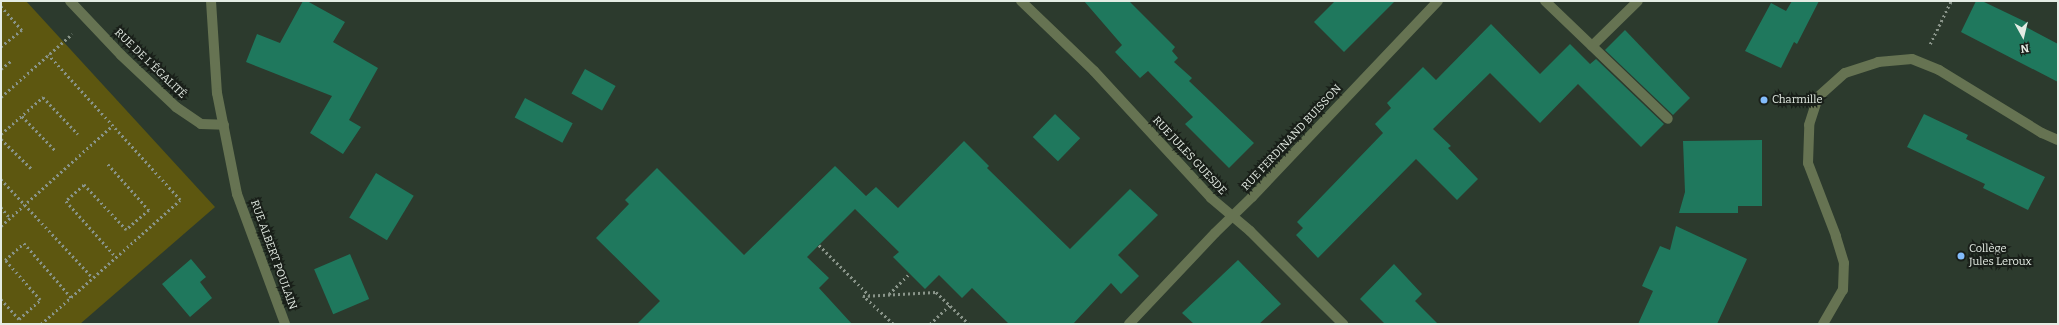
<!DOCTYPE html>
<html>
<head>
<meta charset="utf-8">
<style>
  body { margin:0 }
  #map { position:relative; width:2059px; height:325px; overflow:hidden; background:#2c3a2d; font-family:Bitter,serif }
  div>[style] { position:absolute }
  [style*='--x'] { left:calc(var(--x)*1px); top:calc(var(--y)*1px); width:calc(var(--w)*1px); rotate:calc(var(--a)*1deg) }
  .green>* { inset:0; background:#5d5710 }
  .building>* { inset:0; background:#1f785d; transform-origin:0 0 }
  .path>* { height:2.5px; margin-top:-1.25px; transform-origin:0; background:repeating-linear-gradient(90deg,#899489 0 2px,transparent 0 5px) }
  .minor>* { height:10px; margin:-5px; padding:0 5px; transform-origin:5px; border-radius:5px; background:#667352 }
  .dots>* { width:11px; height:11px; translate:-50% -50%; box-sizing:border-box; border:2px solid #191f19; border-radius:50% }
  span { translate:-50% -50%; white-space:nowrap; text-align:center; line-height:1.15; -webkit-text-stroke:4px #191f19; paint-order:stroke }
  .street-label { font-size:11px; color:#e4ece4 }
  .poi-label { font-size:11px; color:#e4ece4 }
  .left { translate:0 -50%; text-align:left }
  .frame { position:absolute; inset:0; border:2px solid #e4ece4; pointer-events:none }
  .north { position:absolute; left:2003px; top:16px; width:40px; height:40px; -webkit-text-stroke:3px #191f19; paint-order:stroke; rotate:172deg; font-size:11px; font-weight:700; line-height:16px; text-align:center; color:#e4ece4 }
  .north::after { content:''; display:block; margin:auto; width:14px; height:18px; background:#e4ece4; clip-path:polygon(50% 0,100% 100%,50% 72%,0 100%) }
</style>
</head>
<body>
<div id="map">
  <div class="green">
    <i style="clip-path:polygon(1px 1px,26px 1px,215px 207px,80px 324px,1px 324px)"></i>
  </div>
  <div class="building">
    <i style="clip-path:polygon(303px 1px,307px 1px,345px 22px,333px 42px,378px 68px,349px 120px,361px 127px,343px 154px,310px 133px,332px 96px,246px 62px,257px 34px,280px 43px)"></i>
    <i style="clip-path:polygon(1084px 1px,1129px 1px,1175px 47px,1172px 51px,1178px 58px,1174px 62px,1192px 78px,1189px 81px,1254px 143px,1229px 168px,1185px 124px,1193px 117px,1148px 71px,1140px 78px,1115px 52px,1122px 45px)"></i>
    <i style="clip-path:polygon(1335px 1px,1395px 1px,1344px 52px,1314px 22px)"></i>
    <i style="clip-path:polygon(1792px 1px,1819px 1px,1797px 44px,1794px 42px,1781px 68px,1745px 51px,1771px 3px,1786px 11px)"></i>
    <i style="clip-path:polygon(1976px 1px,1982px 1px,2028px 23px,2026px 27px,2058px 44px,2058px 82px,1961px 32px)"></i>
    <i style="clip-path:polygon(1491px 24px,1540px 74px,1570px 44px,1590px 64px,1596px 59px,1664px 124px,1641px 147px,1578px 84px,1540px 123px,1490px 73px,1433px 129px,1451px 146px,1448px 148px,1478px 179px,1457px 200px,1416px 159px,1318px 258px,1296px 235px,1303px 228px,1297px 222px,1383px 133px,1375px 124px,1391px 108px,1387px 103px,1423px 67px,1436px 80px)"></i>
    <i style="clip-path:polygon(1625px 30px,1690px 98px,1673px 115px,1605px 50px)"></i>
    <i style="left:585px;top:69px;width:35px;height:28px;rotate:29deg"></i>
    <i style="left:525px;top:98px;width:54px;height:22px;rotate:28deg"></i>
    <i style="left:1055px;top:114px;width:35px;height:32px;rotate:44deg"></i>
    <i style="clip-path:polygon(1924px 114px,1968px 135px,1966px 139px,2045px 177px,2028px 210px,1983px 188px,1985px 184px,1907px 147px)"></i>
    <i style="clip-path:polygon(1762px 140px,1762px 206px,1738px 206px,1738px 213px,1679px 213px,1685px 192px,1683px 141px)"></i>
    <i style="clip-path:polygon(964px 141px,989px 166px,987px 168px,1070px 249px,1130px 189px,1158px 215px,1118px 255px,1139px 276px,1121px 294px,1111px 283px,1073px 324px,1009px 324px,972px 288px,962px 298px,939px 275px,925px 289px,893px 257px,899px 252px,855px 209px,807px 257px,829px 278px,819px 288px,852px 324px,637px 324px,660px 301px,596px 238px,629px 204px,625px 200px,657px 168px,744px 255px,835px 166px,866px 196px,876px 187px,898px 208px)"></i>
    <i style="left:376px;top:173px;width:44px;height:52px;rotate:31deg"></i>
    <i style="clip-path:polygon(1676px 226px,1747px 259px,1717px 324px,1638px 324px,1653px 291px,1642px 286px,1660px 246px,1670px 250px)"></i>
    <i style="left:350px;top:254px;width:49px;height:39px;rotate:67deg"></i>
    <i style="clip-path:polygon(191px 259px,206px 277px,200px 282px,212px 298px,190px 317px,162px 284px)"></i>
    <i style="clip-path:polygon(1238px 260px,1281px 304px,1259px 324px,1194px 324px,1182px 313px)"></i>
    <i style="clip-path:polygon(1394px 264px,1422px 294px,1415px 301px,1438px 324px,1385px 324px,1360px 299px)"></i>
  </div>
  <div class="path">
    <i style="--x:1;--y:6;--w:32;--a:49"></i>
    <i style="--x:22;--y:30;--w:27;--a:141"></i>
    <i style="--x:1930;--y:44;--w:48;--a:-64"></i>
    <i style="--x:1;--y:69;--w:14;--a:-39"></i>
    <i style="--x:1;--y:97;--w:95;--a:-41.6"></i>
    <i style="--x:22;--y:116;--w:47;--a:45.9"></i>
    <i style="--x:1;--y:134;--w:56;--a:-41.4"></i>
    <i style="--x:43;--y:97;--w:51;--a:46.6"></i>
    <i style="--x:1;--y:139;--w:43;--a:44.1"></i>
    <i style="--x:108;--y:164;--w:62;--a:48.3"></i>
    <i style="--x:149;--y:210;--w:30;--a:139"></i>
    <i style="--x:126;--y:230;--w:62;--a:-133"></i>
    <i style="--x:84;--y:185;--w:24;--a:138"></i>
    <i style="--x:66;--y:201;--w:75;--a:48.2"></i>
    <i style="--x:1;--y:179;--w:135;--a:47.1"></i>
    <i style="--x:1;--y:207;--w:14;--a:51"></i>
    <i style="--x:1;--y:226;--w:149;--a:-42"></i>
    <i style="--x:819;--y:245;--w:71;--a:45"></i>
    <i style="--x:889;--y:294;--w:28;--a:-45"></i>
    <i style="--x:1;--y:299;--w:27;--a:48"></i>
    <i style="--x:19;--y:319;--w:28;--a:-42"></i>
    <i style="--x:40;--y:300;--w:53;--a:-131.2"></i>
    <i style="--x:5;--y:260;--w:25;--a:-42"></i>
    <i style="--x:24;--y:243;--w:72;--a:49"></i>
    <i style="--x:41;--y:324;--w:186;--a:-41.7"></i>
    <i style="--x:180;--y:200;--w:196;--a:-132.3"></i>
    <i style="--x:893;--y:324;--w:41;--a:-137"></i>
    <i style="--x:863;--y:296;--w:73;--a:-3.1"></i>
    <i style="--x:936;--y:292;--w:46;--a:44.1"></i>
    <i style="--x:930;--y:324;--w:28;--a:-44"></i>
  </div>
  <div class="minor">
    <i style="--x:70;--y:1;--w:74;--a:46.6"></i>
    <i style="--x:121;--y:55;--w:76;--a:43.4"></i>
    <i style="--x:176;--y:107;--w:30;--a:34"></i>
    <i style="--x:201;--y:124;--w:23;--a:2"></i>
    <i style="--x:211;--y:1;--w:92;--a:86.3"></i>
    <i style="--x:217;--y:93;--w:103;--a:78.8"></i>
    <i style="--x:237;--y:194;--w:139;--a:69.7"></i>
    <i style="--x:1021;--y:1;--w:101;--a:43.8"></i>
    <i style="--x:1094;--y:71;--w:173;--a:47.3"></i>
    <i style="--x:1211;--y:198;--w:51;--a:40.2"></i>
    <i style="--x:1250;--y:231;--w:132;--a:45"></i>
    <i style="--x:1545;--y:1;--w:170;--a:43.8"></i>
    <i style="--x:1592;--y:46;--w:64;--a:-44.4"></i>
    <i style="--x:1129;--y:324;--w:125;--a:-46.6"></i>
    <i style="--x:1215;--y:233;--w:52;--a:-44.2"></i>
    <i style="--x:1252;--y:197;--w:270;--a:-46.5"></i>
    <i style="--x:1823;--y:324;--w:39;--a:-60"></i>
    <i style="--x:1843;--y:290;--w:27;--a:-88"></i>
    <i style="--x:1844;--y:263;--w:28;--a:-107"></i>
    <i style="--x:1836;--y:236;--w:78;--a:-111"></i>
    <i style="--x:1808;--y:163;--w:38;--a:-88"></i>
    <i style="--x:1809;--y:125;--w:29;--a:-72"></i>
    <i style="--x:1818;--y:97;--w:36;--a:-42"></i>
    <i style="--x:1845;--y:73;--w:35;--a:-18"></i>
    <i style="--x:1878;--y:62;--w:34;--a:-5"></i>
    <i style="--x:1912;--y:59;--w:29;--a:22"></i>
    <i style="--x:1939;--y:70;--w:121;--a:31.5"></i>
    <i style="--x:2042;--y:133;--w:17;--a:24"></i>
  </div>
  <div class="dots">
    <i style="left:1764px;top:100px;background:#83bcfb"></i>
    <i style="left:1961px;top:256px;background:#83bcfb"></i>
  </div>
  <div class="street-label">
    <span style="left:150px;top:64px;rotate:44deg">RUE DE L'ÉGALITÉ</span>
    <span style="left:1292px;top:138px;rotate:-47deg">RUE FERDINAND BUISSON</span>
    <span style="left:1189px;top:156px;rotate:47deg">RUE JULES GUESDE</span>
    <span style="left:273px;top:255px;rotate:70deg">RUE ALBERT POULAIN</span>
  </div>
  <div class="poi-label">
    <span class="left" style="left:1772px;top:100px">Charmille</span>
    <span class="left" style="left:1969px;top:256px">Collège<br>Jules Leroux</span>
  </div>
  <div class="frame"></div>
  <div class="north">N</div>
</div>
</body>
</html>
